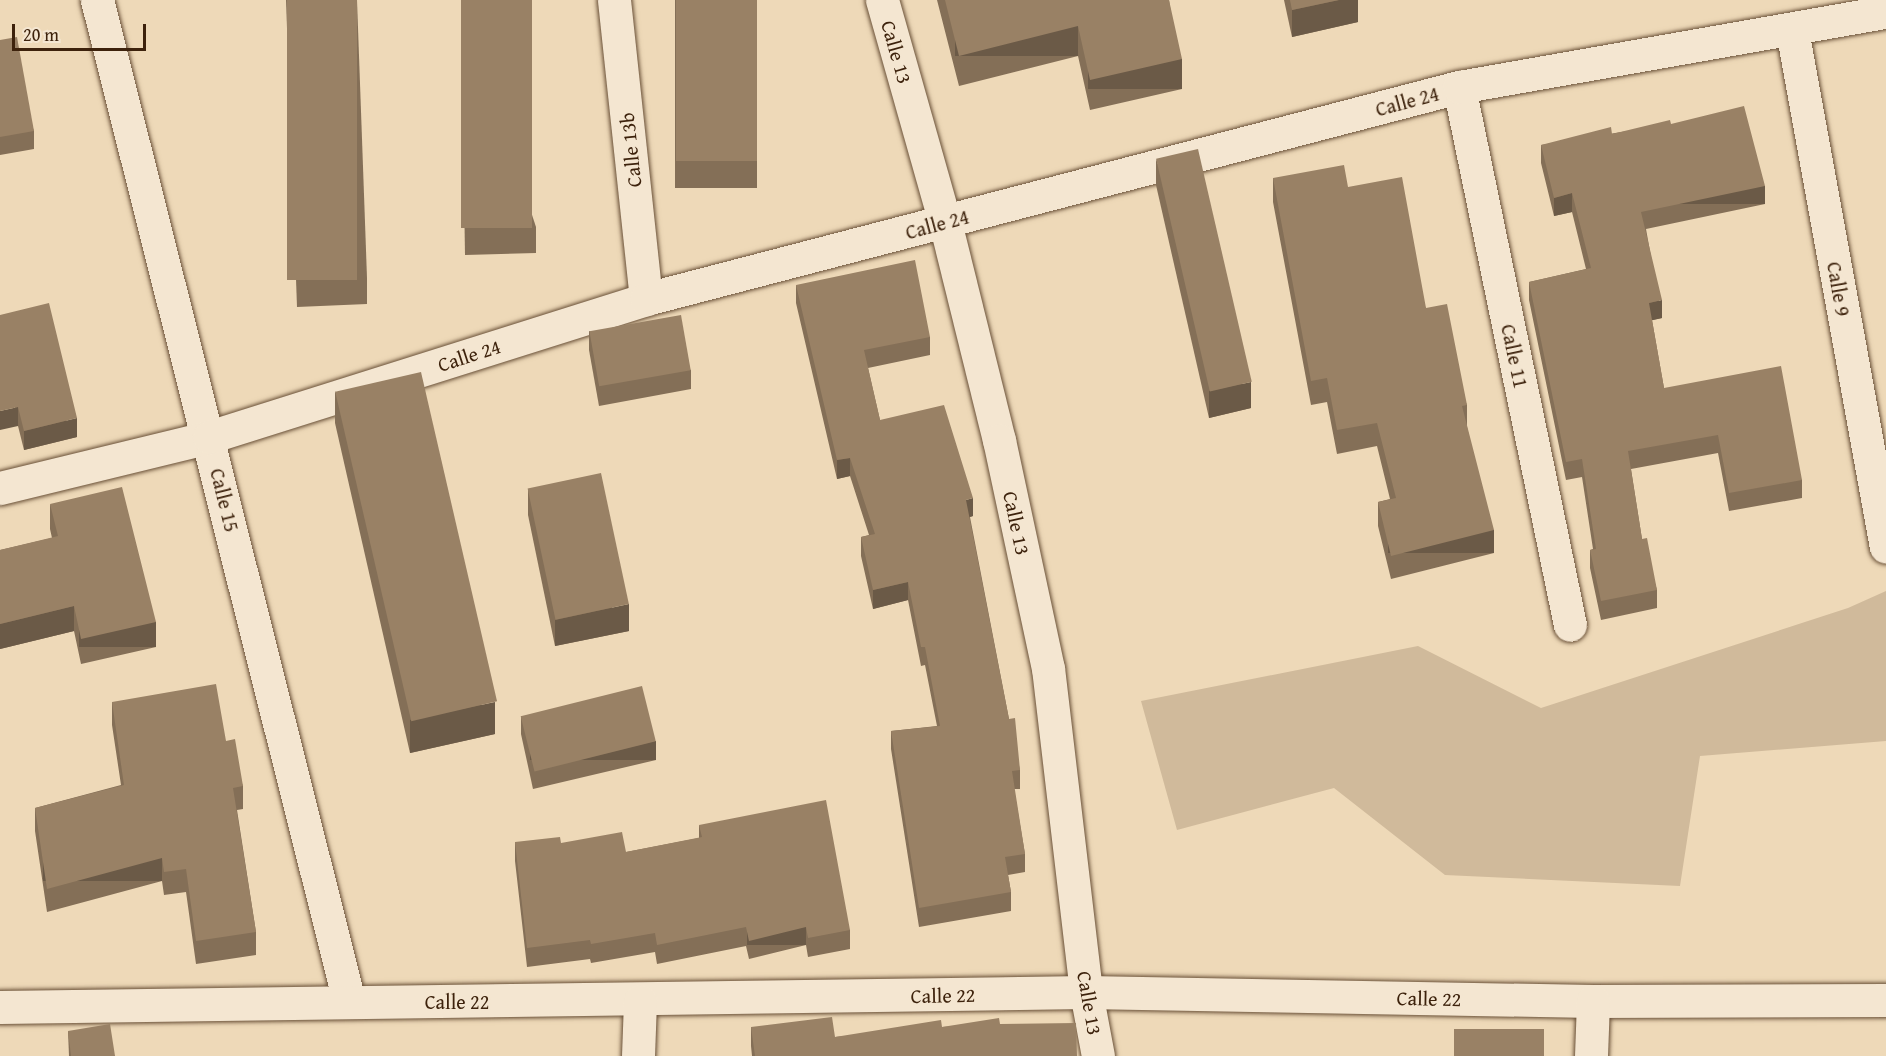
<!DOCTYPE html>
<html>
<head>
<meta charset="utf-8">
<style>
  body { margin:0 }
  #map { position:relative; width:1886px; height:1056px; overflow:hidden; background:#eed9b8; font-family:"Gentium Book Plus",serif }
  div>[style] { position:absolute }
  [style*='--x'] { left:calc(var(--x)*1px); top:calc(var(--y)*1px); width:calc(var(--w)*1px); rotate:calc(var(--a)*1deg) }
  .green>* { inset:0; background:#d0ba9b }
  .roads { filter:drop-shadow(0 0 2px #695037) drop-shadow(0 0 2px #695037) }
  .minor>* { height:33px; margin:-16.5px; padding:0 16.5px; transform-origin:16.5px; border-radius:16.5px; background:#f4e6d1 }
  .wall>* { inset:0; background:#846f57; transform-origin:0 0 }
  .shaded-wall>* { inset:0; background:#6b5a47; transform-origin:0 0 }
  .building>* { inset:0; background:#998165; transform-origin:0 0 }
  span { translate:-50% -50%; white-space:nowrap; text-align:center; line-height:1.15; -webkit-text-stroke:5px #f4e6d1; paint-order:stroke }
  .street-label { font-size:20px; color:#3d220c }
  .scale { position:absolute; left:12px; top:24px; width:134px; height:27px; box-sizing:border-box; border:3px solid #3d220c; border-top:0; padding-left:8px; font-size:18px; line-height:21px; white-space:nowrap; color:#3d220c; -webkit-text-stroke:4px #f4e6d1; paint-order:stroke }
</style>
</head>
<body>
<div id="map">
  <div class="green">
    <i style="clip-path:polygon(1886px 591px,1886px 741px,1700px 756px,1680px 886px,1445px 875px,1334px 788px,1177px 830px,1141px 701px,1418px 646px,1541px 708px,1848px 608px)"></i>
  </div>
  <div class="roads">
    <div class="minor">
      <i style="--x:97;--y:0;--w:1032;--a:75.87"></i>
      <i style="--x:614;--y:0;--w:301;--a:83.9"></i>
      <i style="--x:882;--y:0;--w:231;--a:74.2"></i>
      <i style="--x:945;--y:222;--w:225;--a:76.1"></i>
      <i style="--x:999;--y:440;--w:233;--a:77.9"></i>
      <i style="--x:1048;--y:668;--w:326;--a:83.3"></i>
      <i style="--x:1086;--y:992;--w:65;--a:79.4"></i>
      <i style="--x:1792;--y:30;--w:525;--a:79.7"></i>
      <i style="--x:1459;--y:87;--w:549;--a:78.34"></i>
      <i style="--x:0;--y:488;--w:215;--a:-13.7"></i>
      <i style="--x:209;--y:437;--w:458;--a:-17.5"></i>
      <i style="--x:646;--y:299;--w:840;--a:-14.62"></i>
      <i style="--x:1459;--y:87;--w:434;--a:-10"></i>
      <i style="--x:0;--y:1007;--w:1086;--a:-0.79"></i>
      <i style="--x:1086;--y:992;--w:507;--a:1.02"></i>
      <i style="--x:1593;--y:1001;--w:293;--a:-0.2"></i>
      <i style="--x:638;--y:1056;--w:55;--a:-87.9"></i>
      <i style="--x:1591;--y:1056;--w:55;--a:-87.9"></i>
    </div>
  </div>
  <div class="wall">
    <i style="clip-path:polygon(286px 0,357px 0,367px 278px,367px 304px,297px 307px)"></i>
    <i style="clip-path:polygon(461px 0,536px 227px,536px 253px,465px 255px)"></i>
    <i style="left:675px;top:0;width:82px;height:188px"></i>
    <i style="clip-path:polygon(937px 0,1169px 0,1182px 89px,1090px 110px,1078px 56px,959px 86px)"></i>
    <i style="clip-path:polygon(1284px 0,1358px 0,1358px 22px,1292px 37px)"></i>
    <i style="clip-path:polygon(0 40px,34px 131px,34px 149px,0 155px)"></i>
    <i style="clip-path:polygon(1671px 124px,1765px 204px,1646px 229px,1662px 318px,1652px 320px,1664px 388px,1802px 480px,1802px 498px,1729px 511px,1718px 453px,1631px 469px,1642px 539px,1657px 590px,1657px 608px,1601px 620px,1590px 568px,1590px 550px,1593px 549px,1582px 477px,1566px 480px,1529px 300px,1529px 282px,1586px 269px,1572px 212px,1554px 216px,1541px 163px,1541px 145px)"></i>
    <i style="clip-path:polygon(1156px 159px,1251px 408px,1209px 418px,1156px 185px)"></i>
    <i style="clip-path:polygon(1273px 178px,1348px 187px,1426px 308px,1467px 405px,1467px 427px,1494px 553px,1391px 579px,1378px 526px,1378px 502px,1390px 499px,1377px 446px,1337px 454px,1327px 402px,1311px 405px,1273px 202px)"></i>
    <i style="clip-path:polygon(796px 285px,930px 337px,930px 355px,868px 368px,880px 420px,973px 516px,970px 517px,1009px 719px,1020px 770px,1020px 789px,1014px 789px,1025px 854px,1025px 872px,1008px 875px,1011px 892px,1011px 911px,919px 927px,891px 749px,891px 731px,937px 726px,925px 665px,921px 666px,908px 600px,873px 609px,861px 556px,861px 537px,869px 535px,850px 476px,837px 479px,796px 303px)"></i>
    <i style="clip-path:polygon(0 315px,77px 437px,24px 450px,18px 426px)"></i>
    <i style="clip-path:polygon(589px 331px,691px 370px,691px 389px,599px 406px,589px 350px)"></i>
    <i style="clip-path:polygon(335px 391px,495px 734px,410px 753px,335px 423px)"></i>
    <i style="clip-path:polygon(528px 489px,629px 631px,555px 646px,528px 515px)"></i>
    <i style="clip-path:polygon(50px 504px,156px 647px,81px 664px,74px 631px,0 649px,0 550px,52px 538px,50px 529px)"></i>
    <i style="clip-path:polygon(112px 702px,226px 741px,243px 786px,243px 809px,237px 810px,256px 932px,256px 955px,196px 964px,186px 892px,164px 895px,162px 881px,47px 912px,35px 831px,35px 808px,121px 785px,112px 725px)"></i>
    <i style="clip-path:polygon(521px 716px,656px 760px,533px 789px,521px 734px)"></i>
    <i style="clip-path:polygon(699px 825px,850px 930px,850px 949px,808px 957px,806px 945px,749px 959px,746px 946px,657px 964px,655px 952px,591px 963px,590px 959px,527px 967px,515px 861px,515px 842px,561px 843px,626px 852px,699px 838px)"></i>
    <i style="clip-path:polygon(1000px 1024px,1077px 1056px,752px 1056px,751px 1046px,751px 1027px,835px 1037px,942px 1027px)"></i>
    <i style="clip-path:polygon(68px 1031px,115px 1056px,69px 1056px)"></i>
  </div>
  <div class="shaded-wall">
    <i style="clip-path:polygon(1339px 0,1358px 0,1358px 22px,1292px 37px,1292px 10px)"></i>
    <i style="left:1078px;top:26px;width:30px;height:123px;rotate:90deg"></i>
    <i style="left:1182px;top:59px;width:30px;height:94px;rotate:90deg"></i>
    <i style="left:1765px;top:186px;width:18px;height:127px;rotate:90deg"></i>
    <i style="clip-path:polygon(1572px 193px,1572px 212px,1554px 216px,1554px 198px)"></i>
    <i style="clip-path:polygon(1662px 300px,1662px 318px,1649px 321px,1649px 303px)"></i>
    <i style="clip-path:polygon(1251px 382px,1251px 408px,1209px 418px,1209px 391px)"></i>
    <i style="clip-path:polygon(18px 407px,18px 426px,0 430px,0 411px)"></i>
    <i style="clip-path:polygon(77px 418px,77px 437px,24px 450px,24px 431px)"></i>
    <i style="clip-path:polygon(850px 458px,850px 476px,837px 479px,837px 460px)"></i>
    <i style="clip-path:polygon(973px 498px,973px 516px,966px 518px,966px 500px)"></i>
    <i style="left:1494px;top:530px;width:23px;height:106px;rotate:90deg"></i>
    <i style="clip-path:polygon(908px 582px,908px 600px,873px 609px,873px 590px)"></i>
    <i style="clip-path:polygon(629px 604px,629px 631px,555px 646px,555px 620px)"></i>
    <i style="clip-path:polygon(74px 606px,74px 631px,0 649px,0 624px)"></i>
    <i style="left:156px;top:622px;width:25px;height:77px;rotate:90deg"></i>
    <i style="clip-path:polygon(495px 702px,495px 734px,410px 753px,410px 720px)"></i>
    <i style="left:656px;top:741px;width:19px;height:126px;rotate:90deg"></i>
    <i style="left:162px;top:858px;width:23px;height:119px;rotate:90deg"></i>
    <i style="left:806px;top:927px;width:18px;height:59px;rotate:90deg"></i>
  </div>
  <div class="building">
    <i style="left:287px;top:0;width:70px;height:280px"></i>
    <i style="left:461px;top:0;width:71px;height:228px"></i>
    <i style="left:676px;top:0;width:81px;height:161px"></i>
    <i style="clip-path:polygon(945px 0,1169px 0,1182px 59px,1090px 80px,1078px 26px,959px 56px)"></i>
    <i style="clip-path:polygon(1290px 0,1339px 0,1292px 10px)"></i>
    <i style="clip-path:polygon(17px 37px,34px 131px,0 137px,0 40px)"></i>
    <i style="clip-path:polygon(1744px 106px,1765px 186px,1641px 212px,1662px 300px,1649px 303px,1664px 388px,1781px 366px,1802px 480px,1729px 493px,1718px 435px,1628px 451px,1642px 539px,1647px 538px,1657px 590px,1601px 601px,1590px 550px,1596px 549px,1582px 459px,1566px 462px,1529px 282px,1591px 268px,1572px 193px,1554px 198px,1541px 145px,1611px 127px,1612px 134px,1670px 120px,1671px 124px)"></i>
    <i style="left:1198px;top:149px;width:239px;height:43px;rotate:77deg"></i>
    <i style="clip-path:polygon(1344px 165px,1348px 187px,1402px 177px,1426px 308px,1447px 304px,1467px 405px,1462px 406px,1494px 530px,1391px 556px,1378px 502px,1396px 498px,1377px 423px,1337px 430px,1327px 378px,1311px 381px,1273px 178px)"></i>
    <i style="clip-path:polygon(915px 260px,930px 337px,864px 350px,880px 420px,944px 405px,973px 498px,966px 500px,1009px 719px,1015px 718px,1020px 770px,1012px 771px,1025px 854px,1005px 857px,1011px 892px,919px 908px,891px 731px,940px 726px,925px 647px,921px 647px,908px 582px,873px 590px,861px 537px,875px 534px,850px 458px,837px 460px,796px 285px)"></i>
    <i style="clip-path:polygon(49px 303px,77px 418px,24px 431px,18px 407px,0 411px,0 315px)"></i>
    <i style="left:681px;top:315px;width:56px;height:93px;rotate:80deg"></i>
    <i style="left:421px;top:372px;width:338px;height:88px;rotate:77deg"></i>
    <i style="left:601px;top:473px;width:134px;height:75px;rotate:78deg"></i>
    <i style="clip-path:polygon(122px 487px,156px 622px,81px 639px,74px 606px,0 624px,0 550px,58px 536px,50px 504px)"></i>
    <i style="clip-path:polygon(216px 684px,226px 741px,235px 739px,243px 786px,233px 788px,256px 932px,196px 941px,186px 869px,164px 872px,162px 858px,47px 889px,35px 808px,124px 785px,112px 702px)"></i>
    <i style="left:642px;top:686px;width:57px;height:125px;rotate:76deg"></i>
    <i style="clip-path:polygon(826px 800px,850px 930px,808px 938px,806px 927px,749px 941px,746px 927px,657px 945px,655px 933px,591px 944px,590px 940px,527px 948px,515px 842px,560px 837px,561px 843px,622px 832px,626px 852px,702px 837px,699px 825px)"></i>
    <i style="clip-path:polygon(832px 1017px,835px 1037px,941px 1020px,942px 1027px,999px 1018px,1000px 1024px,1076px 1023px,1077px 1056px,755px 1056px,751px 1027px)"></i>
    <i style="clip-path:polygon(110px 1024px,115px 1056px,71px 1056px,68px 1031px)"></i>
    <i style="left:1454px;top:1029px;width:90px;height:27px"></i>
  </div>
  <div class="street-label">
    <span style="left:897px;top:52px;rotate:74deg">Calle 13</span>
    <span style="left:1407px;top:101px;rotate:-15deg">Calle 24</span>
    <span style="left:630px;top:150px;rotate:-96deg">Calle 13b</span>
    <span style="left:937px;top:224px;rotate:-15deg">Calle 24</span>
    <span style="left:1839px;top:289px;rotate:80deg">Calle 9</span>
    <span style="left:469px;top:355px;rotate:-18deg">Calle 24</span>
    <span style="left:1515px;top:356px;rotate:78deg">Calle 11</span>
    <span style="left:225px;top:500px;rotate:76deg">Calle 15</span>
    <span style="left:1017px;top:523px;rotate:78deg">Calle 13</span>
    <span style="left:943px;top:995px;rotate:-1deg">Calle 22</span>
    <span style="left:1429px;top:998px;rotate:1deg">Calle 22</span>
    <span style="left:457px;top:1001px">Calle 22</span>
    <span style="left:1090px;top:1003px;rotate:80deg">Calle 13</span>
  </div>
  <div class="scale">20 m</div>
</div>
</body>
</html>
